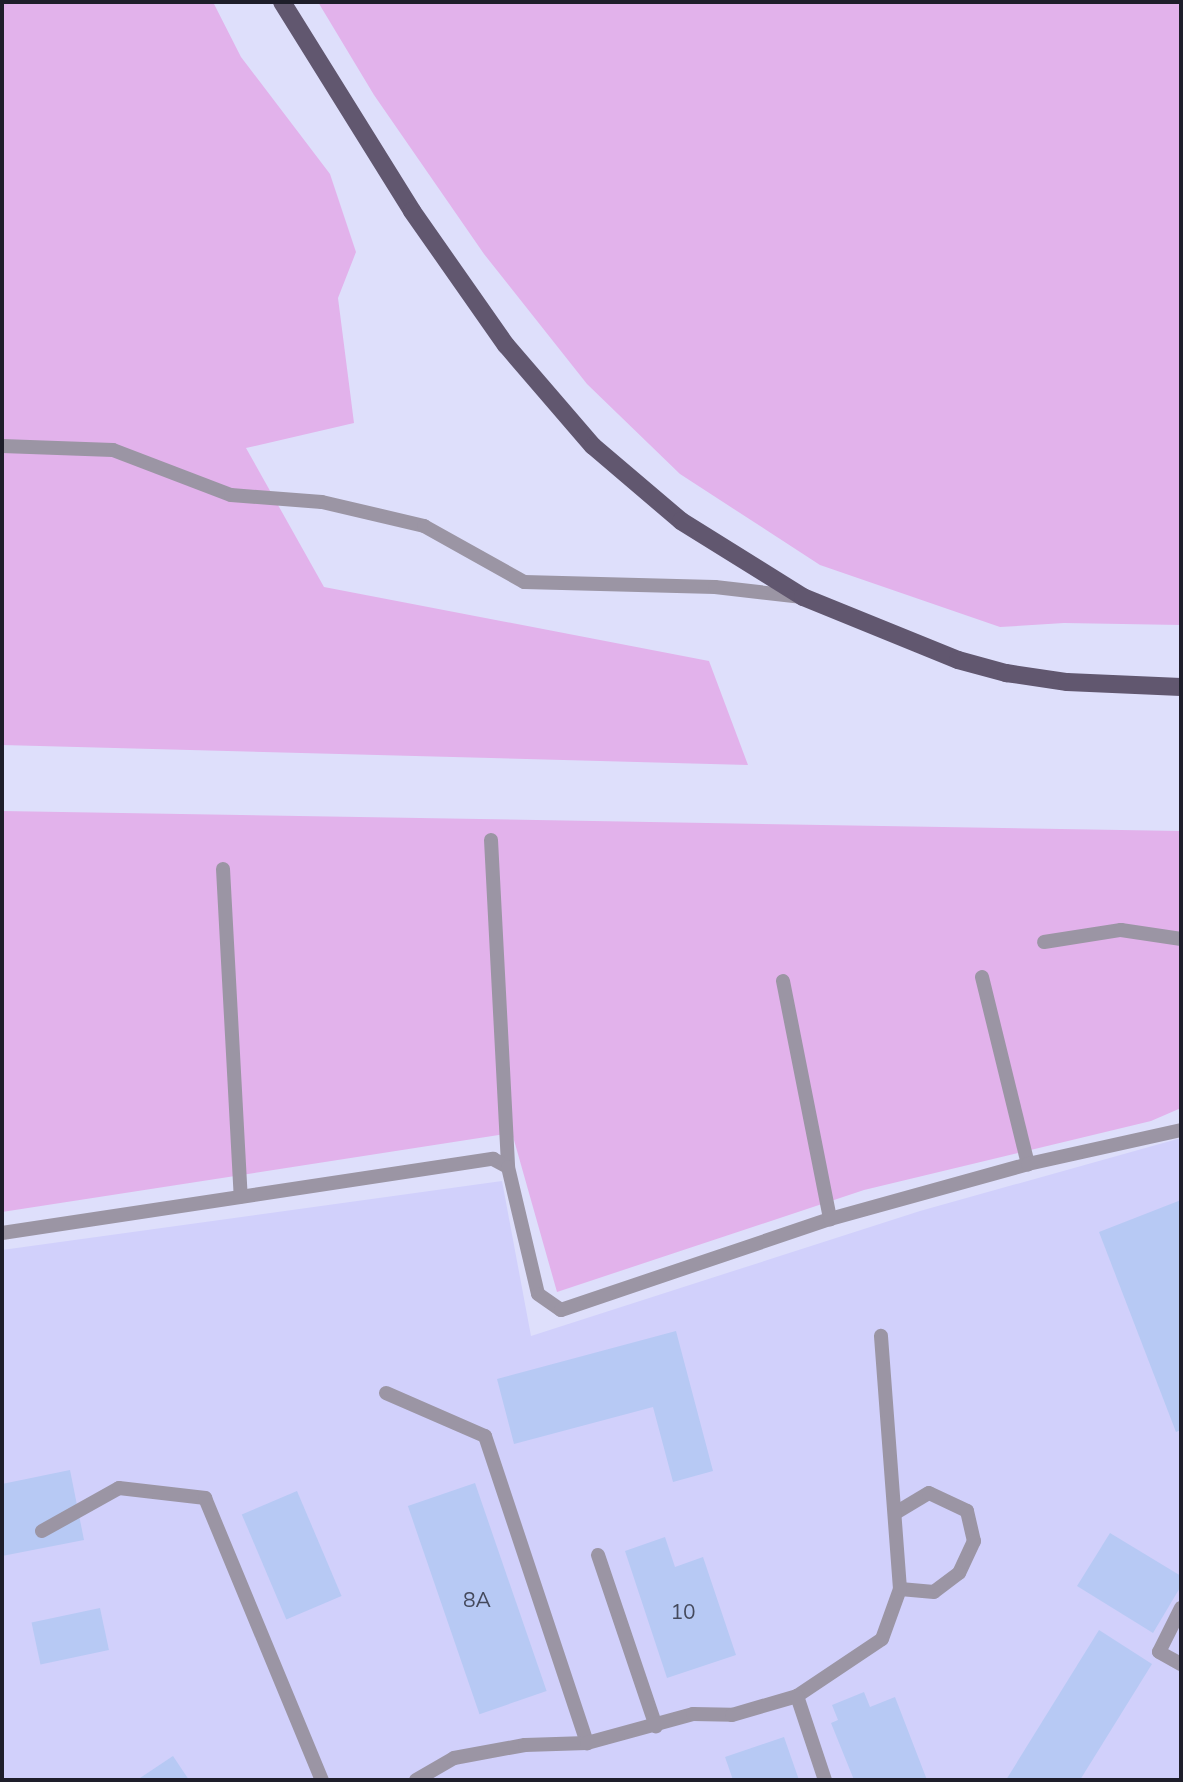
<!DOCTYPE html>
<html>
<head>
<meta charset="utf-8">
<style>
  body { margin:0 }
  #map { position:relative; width:1183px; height:1782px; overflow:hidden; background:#dedffb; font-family:Mulish,sans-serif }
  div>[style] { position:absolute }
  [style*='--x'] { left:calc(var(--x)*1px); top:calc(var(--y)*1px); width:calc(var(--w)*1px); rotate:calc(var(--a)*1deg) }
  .built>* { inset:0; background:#d1d0fb }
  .green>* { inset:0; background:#e2b2eb }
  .building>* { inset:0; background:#b7c9f4; transform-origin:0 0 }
  .lane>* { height:14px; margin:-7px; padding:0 7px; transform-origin:7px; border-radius:7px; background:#9b95a4 }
  .primary>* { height:18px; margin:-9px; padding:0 9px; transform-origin:9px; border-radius:9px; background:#61576f }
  span { translate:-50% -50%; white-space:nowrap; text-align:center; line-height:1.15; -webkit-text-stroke:6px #ededfc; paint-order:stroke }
  .number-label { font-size:21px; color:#44495c }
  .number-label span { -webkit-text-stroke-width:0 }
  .frame { position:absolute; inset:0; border:4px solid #1e1e2a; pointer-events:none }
</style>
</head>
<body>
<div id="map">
  <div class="built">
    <i style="clip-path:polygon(1181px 1138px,1181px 1780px,2px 1780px,2px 1250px,502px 1181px,531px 1336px,920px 1211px)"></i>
  </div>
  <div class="green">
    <i style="clip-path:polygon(2px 2px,213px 2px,241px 57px,330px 174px,356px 252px,338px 298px,354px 423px,246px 448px,324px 587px,709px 661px,748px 765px,2px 745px)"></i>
    <i style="clip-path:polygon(318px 2px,1181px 2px,1181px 625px,1064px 623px,1000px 627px,820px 565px,680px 474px,587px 384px,484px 254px,374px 95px)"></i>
    <i style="clip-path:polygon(2px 811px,1181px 831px,1181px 1108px,1151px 1121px,864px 1190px,557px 1292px,512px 1133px,2px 1212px)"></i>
  </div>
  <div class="building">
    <i style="clip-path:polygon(1181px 1200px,1181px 1430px,1176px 1432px,1099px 1232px)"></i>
    <i style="clip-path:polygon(676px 1331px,713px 1471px,673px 1482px,653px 1407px,514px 1444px,497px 1379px)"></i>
    <i style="clip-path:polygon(70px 1470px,84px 1540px,2px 1556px,2px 1484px)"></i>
    <i style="left:475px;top:1483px;width:220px;height:71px;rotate:71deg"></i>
    <i style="left:297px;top:1491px;width:114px;height:60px;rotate:67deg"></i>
    <i style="clip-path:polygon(1110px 1533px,1181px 1576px,1181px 1586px,1153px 1633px,1077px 1586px)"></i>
    <i style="clip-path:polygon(665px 1537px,675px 1567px,703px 1557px,736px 1655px,667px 1678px,625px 1551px)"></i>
    <i style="left:100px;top:1608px;width:43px;height:70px;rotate:78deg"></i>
    <i style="clip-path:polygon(1099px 1630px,1152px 1664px,1080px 1780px,1006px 1780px)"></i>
    <i style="clip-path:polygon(864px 1692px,870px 1707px,895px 1697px,927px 1780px,854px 1780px,831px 1723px,838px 1720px,832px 1705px)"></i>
    <i style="clip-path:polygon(784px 1737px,799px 1780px,733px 1780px,725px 1757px)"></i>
    <i style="clip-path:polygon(173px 1756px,189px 1780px,137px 1780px)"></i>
  </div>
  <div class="lane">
    <i style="--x:2;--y:446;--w:111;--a:2.1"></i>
    <i style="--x:113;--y:450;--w:126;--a:20.9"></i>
    <i style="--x:231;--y:495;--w:91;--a:4.4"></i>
    <i style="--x:322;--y:502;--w:105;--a:13.2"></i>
    <i style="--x:424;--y:526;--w:115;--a:29.2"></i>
    <i style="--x:524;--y:582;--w:191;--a:1.5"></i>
    <i style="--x:715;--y:587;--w:88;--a:6.6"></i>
    <i style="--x:491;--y:840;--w:327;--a:87"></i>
    <i style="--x:223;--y:869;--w:328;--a:86.9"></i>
    <i style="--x:1044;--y:942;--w:78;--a:-8.9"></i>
    <i style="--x:1121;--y:930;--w:61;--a:8.5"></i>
    <i style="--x:982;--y:977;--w:193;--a:76.2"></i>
    <i style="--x:783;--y:981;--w:243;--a:78.8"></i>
    <i style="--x:2;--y:1233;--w:497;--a:-8.6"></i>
    <i style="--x:493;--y:1159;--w:17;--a:28"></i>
    <i style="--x:508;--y:1167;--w:130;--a:76.7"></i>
    <i style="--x:538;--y:1294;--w:28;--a:35"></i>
    <i style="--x:561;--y:1310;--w:284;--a:-18.7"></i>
    <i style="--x:830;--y:1219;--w:205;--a:-15.5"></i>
    <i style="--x:1028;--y:1164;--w:157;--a:-12.5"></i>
    <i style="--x:386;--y:1393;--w:108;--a:23.5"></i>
    <i style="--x:485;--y:1436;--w:324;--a:71.6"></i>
    <i style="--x:897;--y:1512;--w:37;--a:-31"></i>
    <i style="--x:929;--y:1493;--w:42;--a:25.3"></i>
    <i style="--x:967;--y:1511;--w:31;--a:77"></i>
    <i style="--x:974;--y:1541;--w:35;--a:115"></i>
    <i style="--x:959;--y:1573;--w:31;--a:143"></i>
    <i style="--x:934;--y:1592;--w:34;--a:-175"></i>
    <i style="--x:42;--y:1531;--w:88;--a:-29.2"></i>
    <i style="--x:119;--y:1488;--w:87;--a:6.6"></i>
    <i style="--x:205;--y:1498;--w:305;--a:67.5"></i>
    <i style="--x:598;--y:1555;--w:181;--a:71.3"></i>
    <i style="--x:1181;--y:1608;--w:49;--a:116.6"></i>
    <i style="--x:1159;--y:1652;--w:25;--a:29"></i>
    <i style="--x:797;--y:1696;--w:102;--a:-33.8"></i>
    <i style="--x:882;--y:1639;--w:53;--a:-70.2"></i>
    <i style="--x:900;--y:1589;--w:254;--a:-94.3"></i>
    <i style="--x:416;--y:1780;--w:44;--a:-30.1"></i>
    <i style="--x:454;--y:1758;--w:72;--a:-10.4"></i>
    <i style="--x:525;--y:1745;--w:62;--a:-1.8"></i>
    <i style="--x:587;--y:1743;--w:110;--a:-15.3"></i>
    <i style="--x:693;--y:1714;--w:39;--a:1"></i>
    <i style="--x:732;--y:1715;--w:68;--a:-16.3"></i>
    <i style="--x:797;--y:1696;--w:89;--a:71.6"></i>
  </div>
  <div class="primary">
    <i style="--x:282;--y:2;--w:246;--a:58.1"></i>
    <i style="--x:412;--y:211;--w:164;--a:55"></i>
    <i style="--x:506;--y:345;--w:133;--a:49.3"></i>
    <i style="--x:593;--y:446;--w:116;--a:40.4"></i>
    <i style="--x:681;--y:521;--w:144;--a:31.9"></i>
    <i style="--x:803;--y:597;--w:167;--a:22.1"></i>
    <i style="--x:958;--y:660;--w:50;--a:15.2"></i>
    <i style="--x:1006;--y:673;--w:62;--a:8.4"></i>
    <i style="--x:1067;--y:682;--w:114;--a:2.5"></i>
  </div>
  <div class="number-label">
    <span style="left:477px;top:1599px">8А</span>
    <span style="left:683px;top:1611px">10</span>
  </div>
  <div class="frame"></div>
</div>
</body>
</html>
